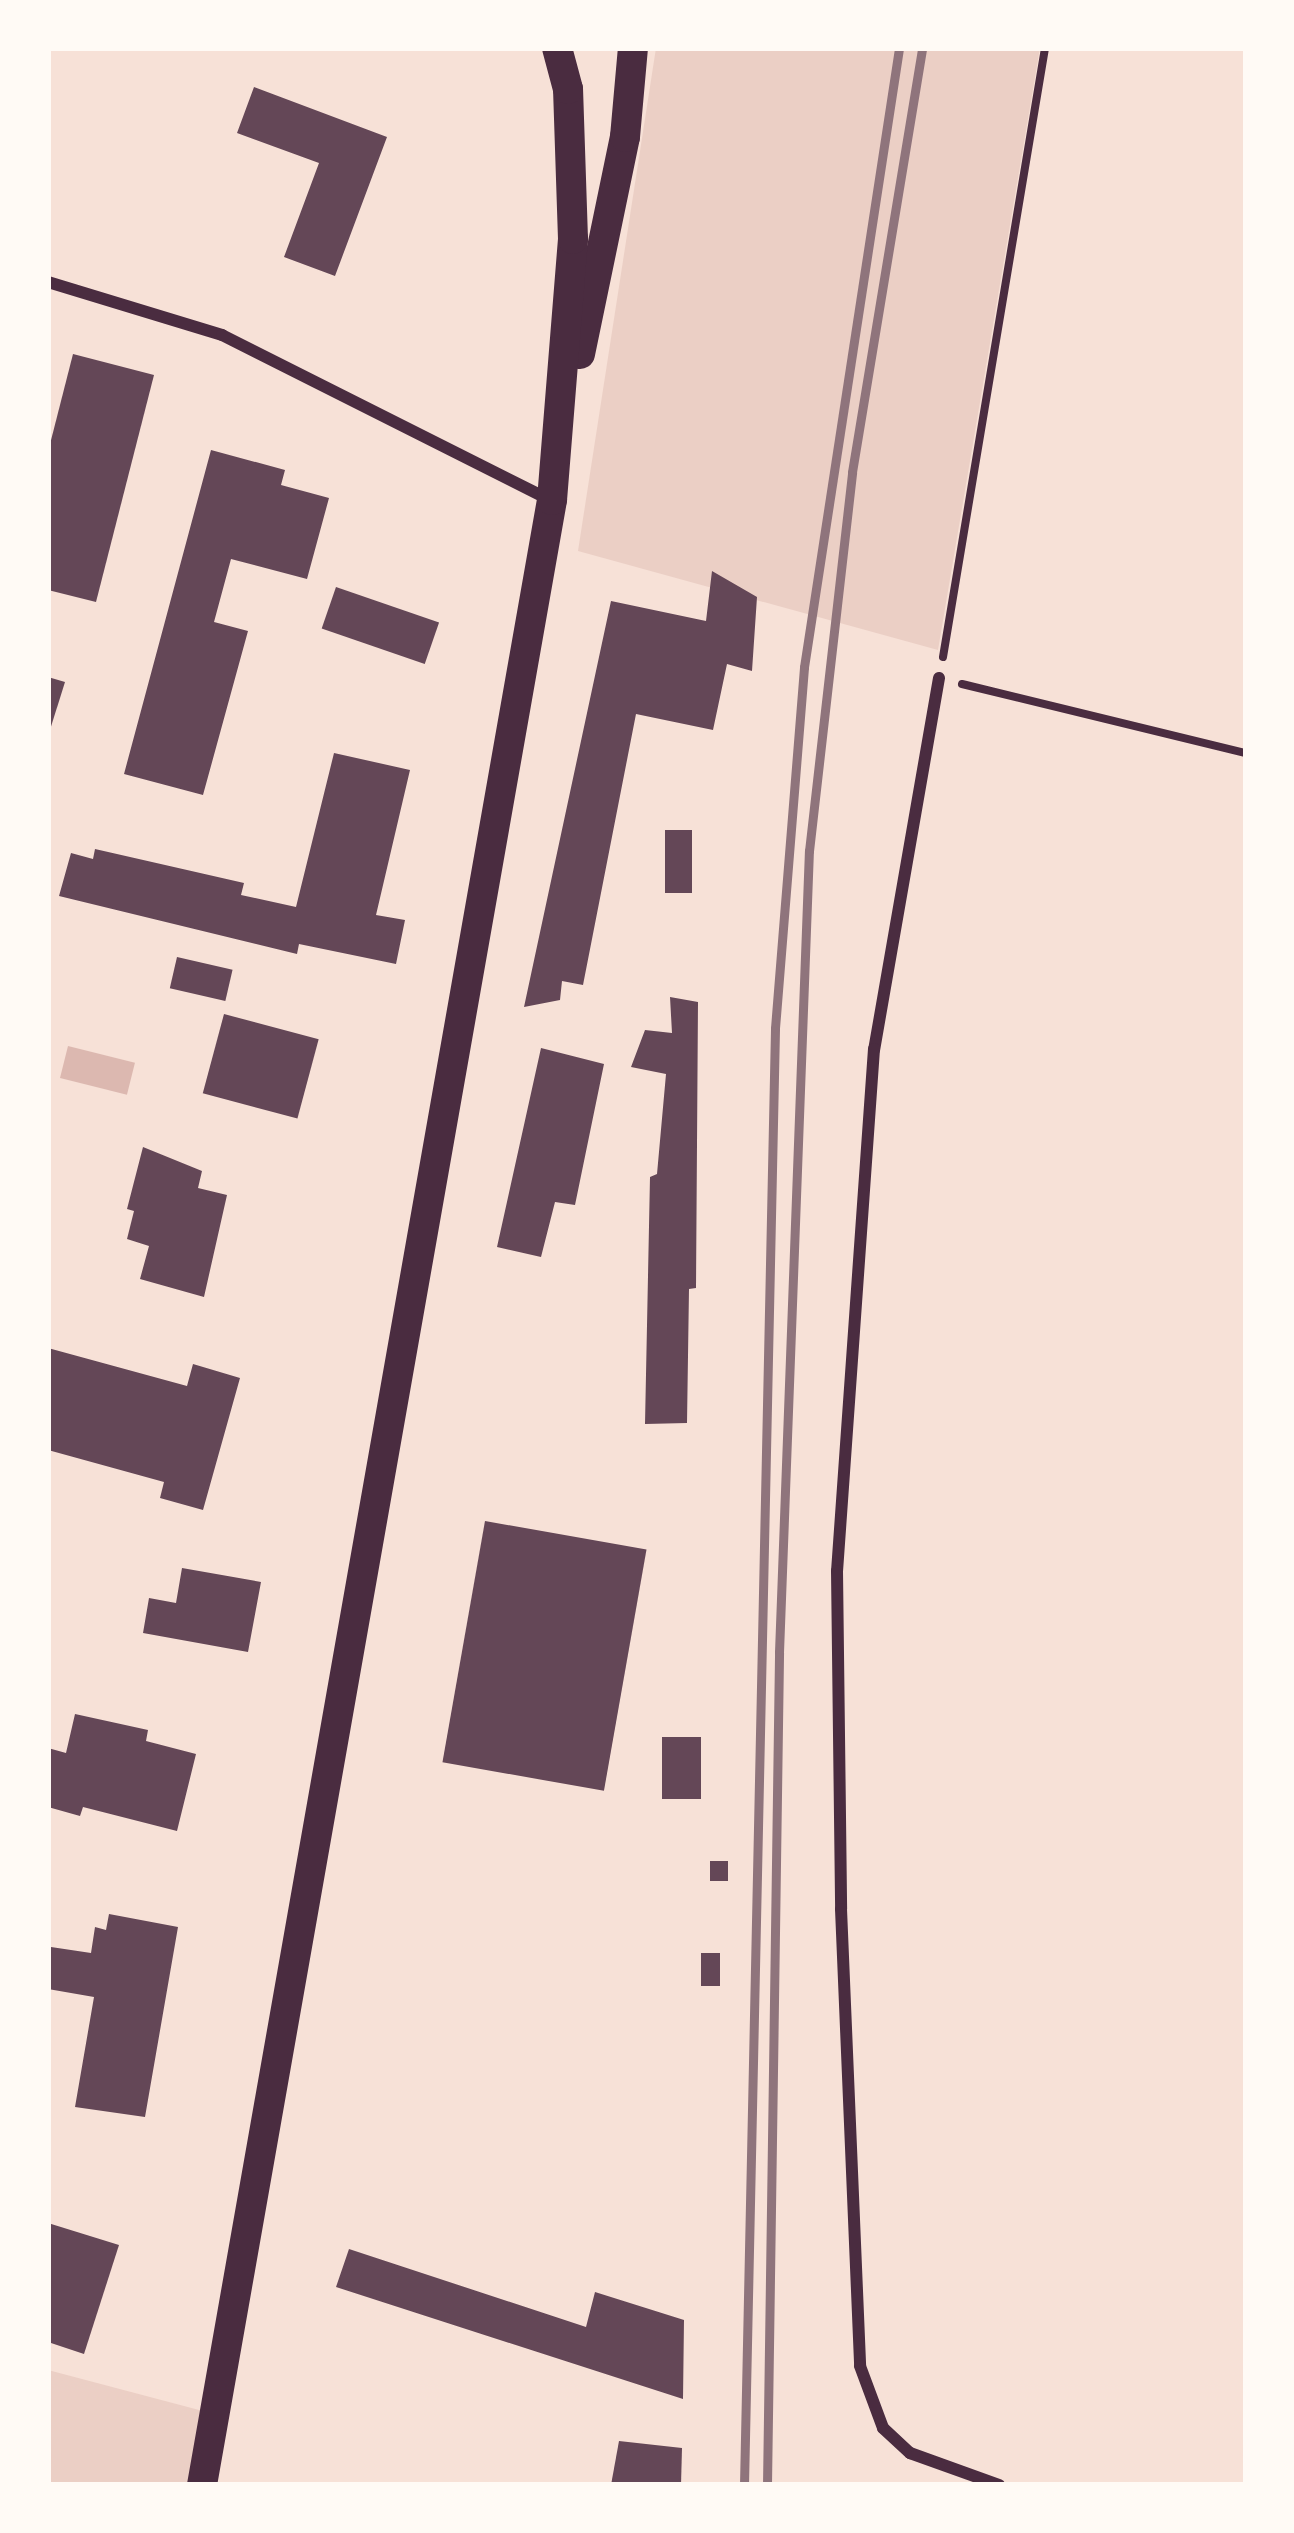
<!DOCTYPE html>
<html>
<head>
<meta charset="utf-8">
<style>
  body { margin:0 }
  #map { position:relative; width:1294px; height:2533px; overflow:hidden; background:#f7e1d7; font-family:"Roboto Serif",serif }
  div>[style] { position:absolute }
  [style*='--x'] { left:calc(var(--x)*1px); top:calc(var(--y)*1px); width:calc(var(--w)*1px); rotate:calc(var(--a)*1deg) }
  .green>* { inset:0; background:#ebcfc5 }
  .water>* { inset:0; background:#dcb8b0; transform-origin:0 0 }
  .building>* { inset:0; background:#644757; transform-origin:0 0 }
  .path>* { height:8px; margin:-4px; padding:0 4px; transform-origin:4px; border-radius:4px; background:#4a2c40 }
  .minor>* { height:12px; margin:-6px; padding:0 6px; transform-origin:6px; border-radius:6px; background:#4a2c40 }
  .primary>* { height:30px; margin:-15px; padding:0 15px; transform-origin:15px; border-radius:15px; background:#4a2c40 }
  .rail>* { height:9px; margin:-4.5px; padding:0 4.5px; transform-origin:4.5px; border-radius:4.5px; background:#8f747c }
  span { translate:-50% -50%; white-space:nowrap; text-align:center; line-height:1.15; -webkit-text-stroke:12px #fffaf5; paint-order:stroke }
  .frame { position:absolute; inset:0; border:51px solid #fffaf5; pointer-events:none }
</style>
</head>
<body>
<div id="map">
  <div class="green">
    <i style="clip-path:polygon(656px 48px,1040px 48px,938px 650px,578px 551px)"></i>
    <i style="clip-path:polygon(48px 2370px,218px 2415px,205px 2485px,51px 2485px)"></i>
  </div>
  <div class="water">
    <i style="left:68px;top:1046px;width:69px;height:33px;rotate:14deg"></i>
  </div>
  <div class="building">
    <i style="clip-path:polygon(254px 87px,387px 137px,335px 276px,284px 257px,319px 163px,237px 133px)"></i>
    <i style="clip-path:polygon(73px 354px,154px 375px,96px 602px,48px 590px,48px 452px)"></i>
    <i style="clip-path:polygon(211px 450px,285px 470px,281px 485px,329px 498px,307px 579px,231px 559px,214px 622px,248px 631px,203px 795px,124px 774px)"></i>
    <i style="clip-path:polygon(712px 571px,757px 597px,752px 671px,727px 664px,713px 730px,636px 714px,583px 985px,562px 981px,560px 1000px,524px 1007px,611px 601px,706px 621px)"></i>
    <i style="left:336px;top:587px;width:109px;height:44px;rotate:19deg"></i>
    <i style="clip-path:polygon(48px 677px,65px 682px,49px 733px,48px 732px)"></i>
    <i style="clip-path:polygon(334px 753px,410px 770px,376px 915px,405px 920px,396px 964px,299px 944px,297px 954px,59px 896px,71px 853px,93px 859px,95px 849px,244px 883px,241px 895px,296px 907px)"></i>
    <i style="left:665px;top:830px;width:27px;height:63px"></i>
    <i style="left:177px;top:957px;width:57px;height:32px;rotate:13deg"></i>
    <i style="clip-path:polygon(670px 997px,698px 1002px,696px 1288px,689px 1289px,687px 1423px,645px 1424px,650px 1177px,657px 1174px,666px 1074px,631px 1067px,645px 1030px,672px 1033px)"></i>
    <i style="left:224px;top:1014px;width:98px;height:82px;rotate:15deg"></i>
    <i style="clip-path:polygon(541px 1048px,604px 1064px,575px 1205px,555px 1202px,541px 1257px,497px 1247px)"></i>
    <i style="clip-path:polygon(143px 1147px,202px 1171px,198px 1188px,227px 1195px,204px 1297px,140px 1279px,149px 1246px,127px 1239px,134px 1211px,127px 1209px)"></i>
    <i style="clip-path:polygon(48px 1348px,187px 1386px,193px 1364px,240px 1378px,203px 1510px,160px 1498px,164px 1482px,48px 1450px)"></i>
    <i style="left:485px;top:1521px;width:164px;height:245px;rotate:10deg"></i>
    <i style="clip-path:polygon(182px 1568px,261px 1582px,248px 1652px,143px 1633px,149px 1598px,176px 1603px)"></i>
    <i style="clip-path:polygon(75px 1714px,148px 1730px,146px 1741px,196px 1754px,177px 1831px,83px 1807px,80px 1816px,48px 1807px,48px 1748px,66px 1753px)"></i>
    <i style="left:662px;top:1737px;width:39px;height:62px"></i>
    <i style="left:710px;top:1861px;width:18px;height:20px"></i>
    <i style="clip-path:polygon(109px 1914px,178px 1927px,145px 2117px,75px 2107px,94px 1997px,48px 1989px,51px 1947px,91px 1953px,95px 1927px,106px 1930px)"></i>
    <i style="left:701px;top:1953px;width:19px;height:33px"></i>
    <i style="clip-path:polygon(48px 2223px,119px 2245px,84px 2354px,48px 2342px)"></i>
    <i style="clip-path:polygon(349px 2249px,586px 2327px,595px 2292px,684px 2320px,683px 2399px,336px 2287px)"></i>
    <i style="clip-path:polygon(619px 2441px,682px 2448px,681px 2485px,611px 2485px)"></i>
  </div>
  <div class="path">
    <i style="--x:943;--y:657;--w:617;--a:-80.49"></i>
    <i style="--x:962;--y:684;--w:292;--a:13.7"></i>
  </div>
  <div class="minor">
    <i style="--x:48;--y:282;--w:182;--a:16.9"></i>
    <i style="--x:222;--y:335;--w:367;--a:26.7"></i>
    <i style="--x:939;--y:678;--w:377;--a:99.9"></i>
    <i style="--x:874;--y:1049;--w:523;--a:94.05"></i>
    <i style="--x:837;--y:1571;--w:338;--a:89.3"></i>
    <i style="--x:841;--y:1909;--w:457;--a:87.6"></i>
    <i style="--x:860;--y:2366;--w:66;--a:69.6"></i>
    <i style="--x:883;--y:2428;--w:37;--a:43"></i>
    <i style="--x:910;--y:2453;--w:95;--a:19.8"></i>
  </div>
  <div class="primary">
    <i style="--x:580;--y:354;--w:222;--a:-78.3"></i>
    <i style="--x:625;--y:137;--w:89;--a:-84.9"></i>
    <i style="--x:202;--y:2485;--w:2016;--a:-80"></i>
    <i style="--x:552;--y:500;--w:262;--a:-85.4"></i>
    <i style="--x:573;--y:239;--w:150;--a:-91.9"></i>
    <i style="--x:568;--y:89;--w:42;--a:-105"></i>
  </div>
  <div class="rail">
    <i style="--x:744;--y:2485;--w:1457;--a:-88.78"></i>
    <i style="--x:775;--y:1028;--w:362;--a:-85.4"></i>
    <i style="--x:804;--y:667;--w:626;--a:-81.27"></i>
    <i style="--x:767;--y:2485;--w:833;--a:-89.17"></i>
    <i style="--x:779;--y:1652;--w:802;--a:-87.86"></i>
    <i style="--x:809;--y:851;--w:381;--a:-83.5"></i>
    <i style="--x:852;--y:472;--w:430;--a:-80.6"></i>
  </div>
  <div class="frame"></div>
</div>
</body>
</html>
